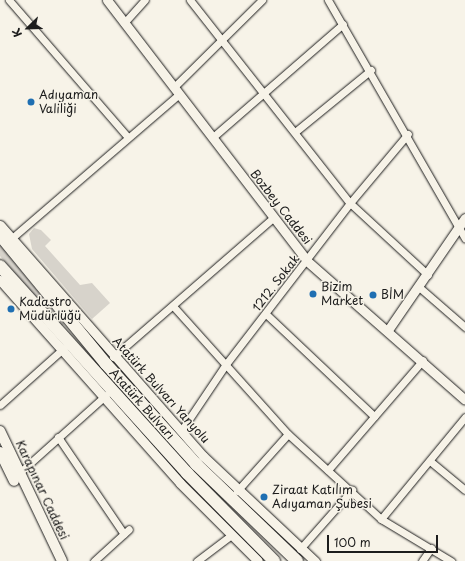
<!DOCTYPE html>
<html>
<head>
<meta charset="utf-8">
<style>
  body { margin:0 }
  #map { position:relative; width:465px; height:561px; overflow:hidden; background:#f7f3e8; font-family:"Playpen Sans",sans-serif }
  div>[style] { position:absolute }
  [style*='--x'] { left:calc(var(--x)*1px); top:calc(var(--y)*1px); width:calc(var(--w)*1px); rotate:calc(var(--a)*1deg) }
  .green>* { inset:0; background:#d7d3cb }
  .roads { filter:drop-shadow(0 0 1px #1c1c1c) drop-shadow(0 0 1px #1c1c1c) }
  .minor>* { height:7px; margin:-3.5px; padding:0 3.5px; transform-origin:3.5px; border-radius:3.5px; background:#f7f3e8 }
  .tertiary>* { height:9px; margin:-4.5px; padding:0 4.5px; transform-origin:4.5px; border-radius:4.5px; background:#f7f3e8 }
  .secondary>* { height:10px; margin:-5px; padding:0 5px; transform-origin:5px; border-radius:5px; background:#f7f3e8 }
  .trunk>* { height:12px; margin:-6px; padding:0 6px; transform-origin:6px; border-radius:6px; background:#f7f3e8 }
  .dots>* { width:11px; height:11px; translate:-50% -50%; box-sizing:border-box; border:2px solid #f7f3e8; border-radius:50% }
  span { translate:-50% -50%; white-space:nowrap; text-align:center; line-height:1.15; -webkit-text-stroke:3px #f7f3e8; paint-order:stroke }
  .poi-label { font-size:12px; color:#1c1c1c }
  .left { translate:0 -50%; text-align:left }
  .street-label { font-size:12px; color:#1c1c1c }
  .north { position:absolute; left:8px; top:8px; width:40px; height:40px; -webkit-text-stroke:3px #f7f3e8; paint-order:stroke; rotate:247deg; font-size:11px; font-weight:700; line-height:16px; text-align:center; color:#1c1c1c }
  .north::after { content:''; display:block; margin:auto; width:14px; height:18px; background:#1c1c1c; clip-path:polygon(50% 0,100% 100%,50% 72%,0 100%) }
  .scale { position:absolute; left:327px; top:535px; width:111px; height:18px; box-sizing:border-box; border:2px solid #1c1c1c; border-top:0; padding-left:5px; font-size:12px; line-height:14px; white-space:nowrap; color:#1c1c1c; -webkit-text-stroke:3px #f7f3e8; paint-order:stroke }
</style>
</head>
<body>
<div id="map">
  <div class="green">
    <i style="clip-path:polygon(34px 228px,41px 230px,51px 240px,45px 246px,80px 285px,92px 283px,110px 303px,92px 319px,32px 249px,29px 234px)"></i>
    <i style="clip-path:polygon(0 244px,64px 324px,61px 327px,0 256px)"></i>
  </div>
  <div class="roads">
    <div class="minor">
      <i style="--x:9;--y:0;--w:180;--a:49.1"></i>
      <i style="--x:190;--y:0;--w:258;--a:51.8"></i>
      <i style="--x:350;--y:203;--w:106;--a:42.7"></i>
      <i style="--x:328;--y:0;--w:275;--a:60.1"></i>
      <i style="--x:124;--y:23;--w:31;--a:-48"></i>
      <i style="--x:174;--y:87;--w:124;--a:-44.7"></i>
      <i style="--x:295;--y:132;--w:98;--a:-39.2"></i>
      <i style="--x:213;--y:137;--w:172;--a:-41"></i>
      <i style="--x:13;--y:237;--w:219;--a:-40.7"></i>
      <i style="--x:420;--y:288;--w:60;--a:40.9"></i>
      <i style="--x:173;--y:306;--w:172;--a:48.1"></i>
      <i style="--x:288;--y:434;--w:126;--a:42.4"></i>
      <i style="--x:381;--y:519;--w:82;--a:31"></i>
      <i style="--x:266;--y:314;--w:149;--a:43.4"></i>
      <i style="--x:113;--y:357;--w:212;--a:-41"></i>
      <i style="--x:0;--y:405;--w:86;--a:-41.7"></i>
      <i style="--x:181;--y:431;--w:81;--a:-56.1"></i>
      <i style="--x:226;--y:364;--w:203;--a:-52.4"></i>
      <i style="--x:350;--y:203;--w:90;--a:-50"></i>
      <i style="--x:58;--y:437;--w:117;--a:55.8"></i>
      <i style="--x:430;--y:461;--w:45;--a:39.6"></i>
      <i style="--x:328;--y:470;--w:145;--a:-49.2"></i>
      <i style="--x:18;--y:474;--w:118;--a:-41.9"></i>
      <i style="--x:237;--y:491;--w:76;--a:-48.2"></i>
      <i style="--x:381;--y:519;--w:132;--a:-50.5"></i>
      <i style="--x:300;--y:549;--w:79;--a:-48.6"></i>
      <i style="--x:94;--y:561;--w:47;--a:-42.4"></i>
      <i style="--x:197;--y:561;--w:41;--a:-37.1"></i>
      <i style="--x:422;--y:561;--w:16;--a:-55"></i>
    </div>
    <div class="tertiary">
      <i style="--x:107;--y:0;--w:329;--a:52.5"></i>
      <i style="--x:307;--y:261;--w:210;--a:41.3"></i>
      <i style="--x:0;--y:225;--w:308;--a:48.7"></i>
      <i style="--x:203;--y:456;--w:154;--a:43.2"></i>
      <i style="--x:0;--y:280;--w:271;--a:48.4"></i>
      <i style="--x:180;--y:483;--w:110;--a:45"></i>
      <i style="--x:388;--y:330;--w:136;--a:-55.5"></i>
    </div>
    <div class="secondary">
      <i style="--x:0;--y:431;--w:144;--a:64.5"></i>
      <i style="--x:0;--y:452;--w:32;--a:64"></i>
    </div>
    <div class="trunk">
      <i style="--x:0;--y:235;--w:167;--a:50.6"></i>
      <i style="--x:106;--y:364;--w:135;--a:48"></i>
      <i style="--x:196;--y:464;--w:140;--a:43.8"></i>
      <i style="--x:0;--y:266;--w:279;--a:47.9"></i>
      <i style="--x:187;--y:473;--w:124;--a:45.3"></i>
    </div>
  </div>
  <div class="dots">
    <i style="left:31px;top:102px;background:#1f6fb2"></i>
    <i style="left:313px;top:294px;background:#1f6fb2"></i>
    <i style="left:373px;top:295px;background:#1f6fb2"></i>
    <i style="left:11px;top:309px;background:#1f6fb2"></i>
    <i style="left:264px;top:497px;background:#1f6fb2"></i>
  </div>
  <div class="poi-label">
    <span class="left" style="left:39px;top:102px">Adıyaman<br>Valiliği</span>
    <span class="left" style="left:321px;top:294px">Bizim<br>Market</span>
    <span class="left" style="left:381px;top:295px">BİM</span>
    <span class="left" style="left:19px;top:309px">Kadastro<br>Müdürlüğü</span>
    <span class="left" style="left:272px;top:497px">Ziraat Katılım<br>Adıyaman Şubesi</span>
  </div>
  <div class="street-label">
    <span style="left:281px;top:207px;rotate:52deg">Bozbey Caddesi</span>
    <span style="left:276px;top:283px;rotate:-52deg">1212. Sokak</span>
    <span style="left:161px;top:390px;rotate:48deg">Atatürk Bulvarı Yanyolu</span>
    <span style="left:142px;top:404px;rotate:48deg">Atatürk Bulvarı</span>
    <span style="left:42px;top:490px;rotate:65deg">Karapınar Caddesi</span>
  </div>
  <div class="north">K</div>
  <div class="scale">100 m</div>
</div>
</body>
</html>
